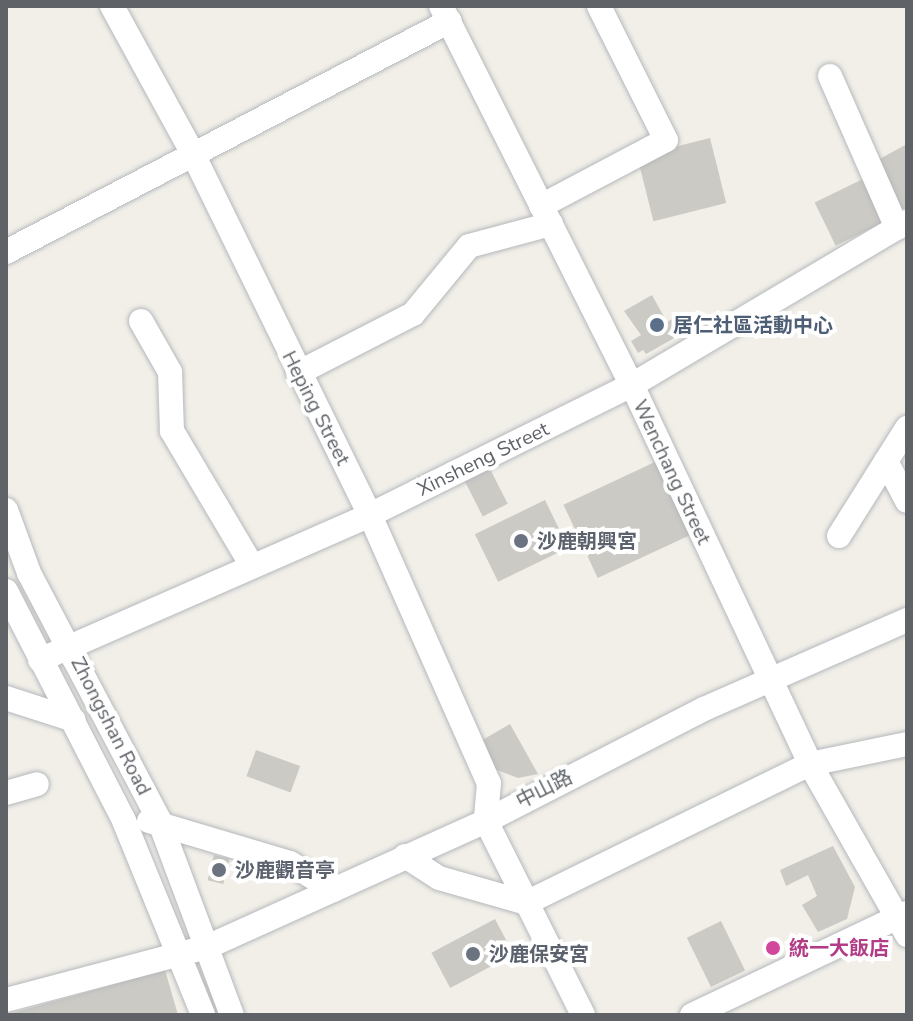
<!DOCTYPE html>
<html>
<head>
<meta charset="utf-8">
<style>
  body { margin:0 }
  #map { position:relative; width:913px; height:1021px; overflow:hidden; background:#f1efe8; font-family:"Nunito Sans","Noto Sans TC",sans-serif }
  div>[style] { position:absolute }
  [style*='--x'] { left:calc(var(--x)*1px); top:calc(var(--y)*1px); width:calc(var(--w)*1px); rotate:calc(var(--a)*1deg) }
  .building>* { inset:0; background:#cccac5; transform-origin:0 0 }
  .roads { filter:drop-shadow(0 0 2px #b5b8bc) drop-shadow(0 0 2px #b5b8bc) }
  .minor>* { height:24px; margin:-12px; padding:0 12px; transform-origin:12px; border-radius:12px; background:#fff }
  .dots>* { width:22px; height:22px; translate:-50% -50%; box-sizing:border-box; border:4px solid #fff; border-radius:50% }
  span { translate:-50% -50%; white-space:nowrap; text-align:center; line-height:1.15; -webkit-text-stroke:8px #fff; paint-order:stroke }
  .service-label { font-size:20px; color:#4e5e75; font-weight:700 }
  .left { translate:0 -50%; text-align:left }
  .street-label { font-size:20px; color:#5f6368 }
  .worship-label { font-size:20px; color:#5b616d; font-weight:700 }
  .hotel-label { font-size:20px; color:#b23c85; font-weight:700 }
  .frame { position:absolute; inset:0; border:8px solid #5f6368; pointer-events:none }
</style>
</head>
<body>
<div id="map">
  <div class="building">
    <i style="left:710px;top:138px;width:67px;height:75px;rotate:76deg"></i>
    <i style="clip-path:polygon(907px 144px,907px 206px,900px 210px,874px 162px)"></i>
    <i style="left:865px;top:178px;width:48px;height:56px;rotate:64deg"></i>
    <i style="clip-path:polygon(652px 295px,667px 322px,677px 316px,685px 332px,646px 354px,643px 350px,638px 353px,631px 341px,641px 335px,624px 311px)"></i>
    <i style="left:655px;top:462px;width:81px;height:101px;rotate:65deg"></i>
    <i style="left:490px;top:469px;width:39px;height:28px;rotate:63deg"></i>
    <i style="left:545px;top:500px;width:53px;height:78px;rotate:64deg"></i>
    <i style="clip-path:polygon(510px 724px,538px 774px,518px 778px,492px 768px,479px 742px)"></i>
    <i style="left:256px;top:750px;width:47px;height:28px;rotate:20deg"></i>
    <i style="clip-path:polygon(833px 846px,855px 887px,847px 919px,818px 932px,802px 905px,817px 896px,808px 875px,786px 886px,780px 870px)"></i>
    <i style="left:214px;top:855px;width:16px;height:26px;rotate:14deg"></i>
    <i style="left:495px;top:919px;width:40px;height:72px;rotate:62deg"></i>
    <i style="left:721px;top:921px;width:55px;height:38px;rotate:64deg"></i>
    <i style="clip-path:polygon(165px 970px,178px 1015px,9px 1015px,9px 1014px)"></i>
  </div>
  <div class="roads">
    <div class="minor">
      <i style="--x:112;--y:6;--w:171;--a:61.3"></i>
      <i style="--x:194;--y:156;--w:400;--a:63.9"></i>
      <i style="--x:370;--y:515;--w:293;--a:66.1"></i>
      <i style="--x:489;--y:783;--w:38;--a:95"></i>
      <i style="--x:486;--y:821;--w:217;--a:63.4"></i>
      <i style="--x:441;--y:6;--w:424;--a:63.3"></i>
      <i style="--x:632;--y:385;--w:419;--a:64.8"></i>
      <i style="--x:810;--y:764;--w:197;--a:60.4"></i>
      <i style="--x:830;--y:76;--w:166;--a:66.2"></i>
      <i style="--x:541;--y:206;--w:141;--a:-27.8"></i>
      <i style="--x:666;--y:140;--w:150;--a:-116.6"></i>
      <i style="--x:6;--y:252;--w:500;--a:-27.5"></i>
      <i style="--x:141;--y:321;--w:59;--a:60.4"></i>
      <i style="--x:170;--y:372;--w:59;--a:88.1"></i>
      <i style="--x:172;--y:431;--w:157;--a:59.3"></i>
      <i style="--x:298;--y:373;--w:129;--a:-27.2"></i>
      <i style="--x:413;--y:314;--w:88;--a:-50.5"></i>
      <i style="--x:469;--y:246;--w:85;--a:-15"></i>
      <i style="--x:886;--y:461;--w:45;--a:62.3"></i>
      <i style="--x:6;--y:510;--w:67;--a:69.9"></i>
      <i style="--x:29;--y:573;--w:279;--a:62.2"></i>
      <i style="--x:159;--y:820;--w:208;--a:69.5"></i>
      <i style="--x:839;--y:536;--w:128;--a:-57.8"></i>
      <i style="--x:6;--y:591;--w:259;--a:62.8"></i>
      <i style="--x:124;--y:821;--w:209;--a:67.8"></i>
      <i style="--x:40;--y:660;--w:360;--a:-23.7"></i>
      <i style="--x:370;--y:515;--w:292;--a:-26.4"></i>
      <i style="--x:632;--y:385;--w:320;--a:-30.7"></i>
      <i style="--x:6;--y:698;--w:71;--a:17.9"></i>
      <i style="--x:6;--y:793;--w:32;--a:-16"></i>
      <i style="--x:149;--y:821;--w:147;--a:16.6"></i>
      <i style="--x:290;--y:863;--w:51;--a:32.1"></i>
      <i style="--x:405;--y:856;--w:40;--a:32.9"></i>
      <i style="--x:439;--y:878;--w:91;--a:16"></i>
      <i style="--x:526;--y:903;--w:316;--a:-26.1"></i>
      <i style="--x:810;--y:764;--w:99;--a:-11.7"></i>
      <i style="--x:6;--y:1000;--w:208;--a:-14.8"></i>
      <i style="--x:207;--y:947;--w:306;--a:-24.3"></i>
      <i style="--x:486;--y:821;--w:245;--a:-27.2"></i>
      <i style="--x:704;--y:709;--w:222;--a:-23.7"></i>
      <i style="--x:692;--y:1015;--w:238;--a:-25.4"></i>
    </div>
  </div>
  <div class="dots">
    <i style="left:657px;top:325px;background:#5c6f8a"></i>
    <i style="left:521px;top:541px;background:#6b7280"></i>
    <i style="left:219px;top:870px;background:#6b7280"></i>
    <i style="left:773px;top:948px;background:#d1479c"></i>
    <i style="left:473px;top:954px;background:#6b7280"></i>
  </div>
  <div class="service-label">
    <span class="left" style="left:673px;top:325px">居仁社區活動中心</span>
  </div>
  <div class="street-label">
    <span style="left:316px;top:408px;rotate:63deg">Heping Street</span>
    <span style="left:483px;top:459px;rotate:-26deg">Xinsheng Street</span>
    <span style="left:672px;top:472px;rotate:65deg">Wenchang Street</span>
    <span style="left:111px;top:726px;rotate:63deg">Zhongshan Road</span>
    <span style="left:544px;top:789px;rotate:-27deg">中山路</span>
  </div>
  <div class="worship-label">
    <span class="left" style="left:537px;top:541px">沙鹿朝興宮</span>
    <span class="left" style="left:235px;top:870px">沙鹿觀音亭</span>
    <span class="left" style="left:489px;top:954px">沙鹿保安宮</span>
  </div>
  <div class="hotel-label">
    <span class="left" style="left:789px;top:948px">統一大飯店</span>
  </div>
  <div class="frame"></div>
</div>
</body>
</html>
